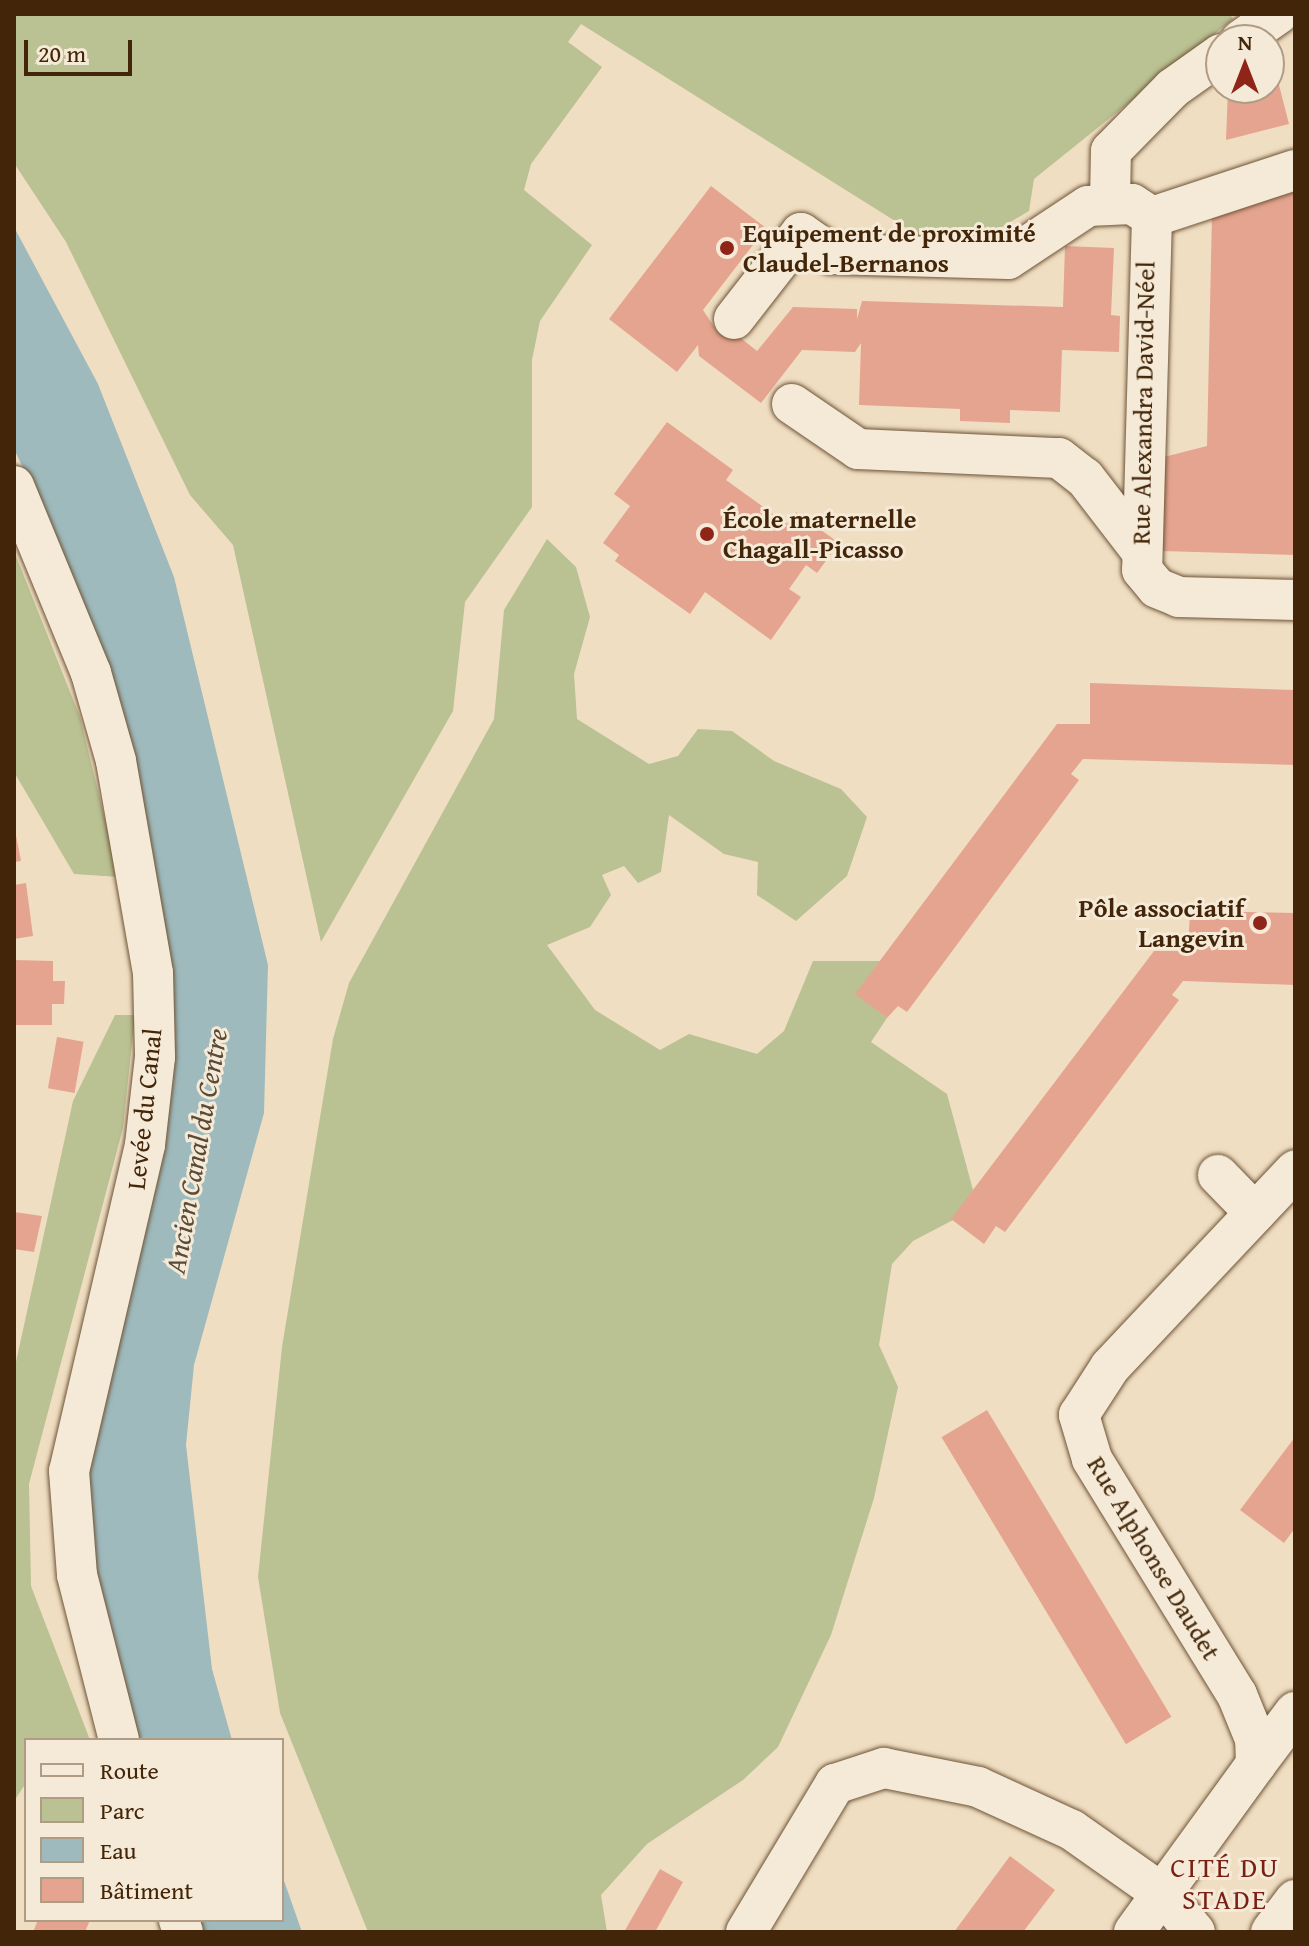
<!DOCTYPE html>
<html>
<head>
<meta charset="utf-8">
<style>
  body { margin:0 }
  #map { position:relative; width:1309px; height:1946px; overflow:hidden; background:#f0dec2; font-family:"Gentium Book Plus",serif }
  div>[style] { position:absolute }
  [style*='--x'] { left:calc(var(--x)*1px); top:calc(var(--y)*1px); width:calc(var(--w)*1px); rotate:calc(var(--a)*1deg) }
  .green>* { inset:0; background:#bac193 }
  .water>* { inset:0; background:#9ebabd }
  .building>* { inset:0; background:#e5a48f; transform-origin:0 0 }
  .roads { filter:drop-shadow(0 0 2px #6e5437) drop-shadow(0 0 2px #6e5437) }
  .minor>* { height:40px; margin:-20px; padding:0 20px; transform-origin:20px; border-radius:20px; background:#f5ead7 }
  .dots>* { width:22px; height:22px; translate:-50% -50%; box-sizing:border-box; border:4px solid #f5ead7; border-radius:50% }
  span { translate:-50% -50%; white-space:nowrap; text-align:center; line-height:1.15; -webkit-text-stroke:6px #f5ead7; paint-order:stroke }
  .poi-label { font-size:26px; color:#432609; font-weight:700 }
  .left { translate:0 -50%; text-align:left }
  .right { translate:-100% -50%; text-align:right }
  .street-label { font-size:26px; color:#432609 }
  .water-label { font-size:28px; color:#5a4b36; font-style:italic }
  .neighbourhood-label { font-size:28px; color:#7a1f14; letter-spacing:2px }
  .frame { position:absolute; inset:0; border:16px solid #432609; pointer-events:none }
  .legend { position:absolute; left:24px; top:1738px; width:260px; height:184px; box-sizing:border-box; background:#f5ead7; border:2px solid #ae9c85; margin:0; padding:10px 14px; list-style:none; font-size:24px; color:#432609 }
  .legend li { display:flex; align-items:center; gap:16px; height:40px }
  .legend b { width:40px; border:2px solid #ae9c85 }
  .north { position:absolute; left:1205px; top:24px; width:80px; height:80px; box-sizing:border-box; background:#f5ead7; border:2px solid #ae9c85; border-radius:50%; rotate:0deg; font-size:22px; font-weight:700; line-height:32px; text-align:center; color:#432609 }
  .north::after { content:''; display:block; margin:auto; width:28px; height:36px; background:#8f2418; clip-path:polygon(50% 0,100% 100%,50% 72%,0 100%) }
  .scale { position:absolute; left:24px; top:40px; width:108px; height:36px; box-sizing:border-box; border:4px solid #432609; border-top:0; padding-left:10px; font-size:24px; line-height:28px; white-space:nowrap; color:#432609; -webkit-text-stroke:6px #f5ead7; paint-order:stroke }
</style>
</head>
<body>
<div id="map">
  <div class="green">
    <i style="clip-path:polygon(14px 14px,1230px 14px,1233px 19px,1034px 179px,1029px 211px,995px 231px,919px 236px,581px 24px,568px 42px,602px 67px,531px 164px,524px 190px,592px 245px,540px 321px,532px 360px,532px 507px,465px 602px,453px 711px,321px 942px,233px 545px,190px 495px,66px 242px,14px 163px)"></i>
    <i style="clip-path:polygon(547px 539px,576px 567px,590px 617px,574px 674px,577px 719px,649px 764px,678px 756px,698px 729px,732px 731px,774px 761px,841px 789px,867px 817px,847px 876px,796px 921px,757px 895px,758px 862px,724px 854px,669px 815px,661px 872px,638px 883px,624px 866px,602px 875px,611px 895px,590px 927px,547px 945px,595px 1010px,660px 1050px,689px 1034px,757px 1054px,784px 1031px,813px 961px,880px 961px,856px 994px,887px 1018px,871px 1042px,947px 1094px,973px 1190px,953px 1220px,913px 1241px,892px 1264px,879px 1345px,898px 1387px,874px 1498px,831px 1635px,778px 1747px,743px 1780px,647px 1844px,601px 1895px,607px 1932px,368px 1932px,280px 1713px,258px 1577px,282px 1347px,333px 1039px,349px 983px,494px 719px,504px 610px)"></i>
    <i style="clip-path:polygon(14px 551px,80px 717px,119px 877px,74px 874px,14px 772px)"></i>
    <i style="clip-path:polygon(115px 1015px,135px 1015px,123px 1128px,29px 1484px,31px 1586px,90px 1740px,26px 1740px,26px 1783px,14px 1801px,14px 1371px,73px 1101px)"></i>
  </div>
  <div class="water">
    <i style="clip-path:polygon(14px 227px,98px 384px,174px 577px,268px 965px,264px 1113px,194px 1365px,186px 1445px,212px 1669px,232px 1740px,133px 1740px,78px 1512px,172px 1021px,36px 495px,14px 449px)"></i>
    <i style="clip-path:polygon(282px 1875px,302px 1932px,199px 1932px,196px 1920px,282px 1920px)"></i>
  </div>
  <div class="building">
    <i style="clip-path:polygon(1270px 50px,1289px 124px,1226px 140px,1228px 88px,1269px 88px)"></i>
    <i style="clip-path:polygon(711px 186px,766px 228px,703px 310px,717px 331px,723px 324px,757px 351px,793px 307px,857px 309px,857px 319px,862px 301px,1063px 307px,1065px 246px,1114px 248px,1111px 315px,1120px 316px,1119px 352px,1062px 350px,1060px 412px,1010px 410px,1010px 423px,960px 421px,960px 409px,859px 405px,861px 343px,855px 352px,802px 350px,761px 403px,699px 356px,698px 345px,677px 372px,609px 319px)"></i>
    <i style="clip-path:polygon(1295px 192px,1295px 555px,1162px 551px,1164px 457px,1207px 446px,1212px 214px)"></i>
    <i style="clip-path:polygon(667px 422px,733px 470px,726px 480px,787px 524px,796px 512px,839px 543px,817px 573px,806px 565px,789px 589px,801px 597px,771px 640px,705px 592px,690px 614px,615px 561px,619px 555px,603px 543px,630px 506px,614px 494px)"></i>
    <i style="clip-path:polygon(1090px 683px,1295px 690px,1295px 765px,1083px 759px,1071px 774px,1079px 780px,907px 1012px,898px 1006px,887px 1018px,855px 994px,1057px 724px,1090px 724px)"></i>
    <i style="clip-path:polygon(14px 825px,21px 861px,14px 862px)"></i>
    <i style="clip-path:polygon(26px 883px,33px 936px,14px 939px,14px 885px)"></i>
    <i style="clip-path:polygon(1190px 911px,1295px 913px,1295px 985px,1183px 981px,1172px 995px,1179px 1000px,1005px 1232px,996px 1226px,984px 1244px,951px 1219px,1154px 951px,1188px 951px)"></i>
    <i style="clip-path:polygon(14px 960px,53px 961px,53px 981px,65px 981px,64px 1004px,52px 1004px,52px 1025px,14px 1025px)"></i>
    <i style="left:57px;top:1037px;width:27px;height:52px;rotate:10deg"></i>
    <i style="clip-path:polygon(14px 1212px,42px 1216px,34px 1252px,14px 1249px)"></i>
    <i style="left:987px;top:1410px;width:358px;height:53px;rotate:59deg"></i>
    <i style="clip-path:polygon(1295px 1437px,1295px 1528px,1284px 1543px,1240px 1510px)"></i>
    <i style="clip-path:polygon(1010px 1856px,1055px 1890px,1023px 1932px,954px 1932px)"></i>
    <i style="clip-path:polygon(660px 1869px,683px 1882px,655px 1932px,624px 1932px)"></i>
    <i style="clip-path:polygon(38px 1920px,90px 1920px,85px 1932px,33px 1932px)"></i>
  </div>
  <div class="roads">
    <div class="minor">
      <i style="--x:1241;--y:40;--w:45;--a:-35.1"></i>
      <i style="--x:1110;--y:201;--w:50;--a:-88.9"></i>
      <i style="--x:1111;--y:151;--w:88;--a:-45.5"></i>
      <i style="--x:1173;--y:88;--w:59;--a:-35.3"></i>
      <i style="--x:1152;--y:217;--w:353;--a:91.6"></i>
      <i style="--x:1142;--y:570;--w:23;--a:50"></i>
      <i style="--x:1157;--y:588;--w:24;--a:22"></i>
      <i style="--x:1179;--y:597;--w:116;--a:1.5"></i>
      <i style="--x:1152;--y:217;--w:151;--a:-18.2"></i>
      <i style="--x:734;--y:319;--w:109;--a:-52.1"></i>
      <i style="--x:801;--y:233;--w:37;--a:35"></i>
      <i style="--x:831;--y:254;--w:177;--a:1.6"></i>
      <i style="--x:1008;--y:259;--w:96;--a:-33.5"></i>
      <i style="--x:1088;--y:206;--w:44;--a:-2.6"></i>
      <i style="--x:1132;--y:204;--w:24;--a:33"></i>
      <i style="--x:792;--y:404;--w:80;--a:34.3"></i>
      <i style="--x:858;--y:449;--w:201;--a:2.6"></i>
      <i style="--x:1059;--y:458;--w:33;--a:38"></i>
      <i style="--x:1085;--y:478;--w:88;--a:52.4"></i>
      <i style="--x:14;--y:486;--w:202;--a:67.6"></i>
      <i style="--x:91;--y:673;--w:91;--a:74.1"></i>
      <i style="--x:116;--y:761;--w:215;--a:80.1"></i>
      <i style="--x:153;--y:973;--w:84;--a:88.6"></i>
      <i style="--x:155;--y:1057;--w:89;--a:96.5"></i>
      <i style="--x:145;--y:1145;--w:335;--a:103.1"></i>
      <i style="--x:69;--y:1471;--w:104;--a:85.6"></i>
      <i style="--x:77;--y:1575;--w:170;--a:75.7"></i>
      <i style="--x:1218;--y:1175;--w:53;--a:45.8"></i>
      <i style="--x:1256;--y:1764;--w:65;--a:-53.1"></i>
      <i style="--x:179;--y:1920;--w:13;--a:72"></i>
      <i style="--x:746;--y:1932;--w:173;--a:-59"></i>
      <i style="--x:835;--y:1784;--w:52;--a:-18.1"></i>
      <i style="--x:884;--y:1768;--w:96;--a:11.4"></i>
      <i style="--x:978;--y:1787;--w:103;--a:24.6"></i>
      <i style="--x:1072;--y:1830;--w:113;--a:35.2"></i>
      <i style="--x:1164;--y:1895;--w:48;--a:50"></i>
      <i style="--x:1134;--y:1932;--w:208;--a:-54"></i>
      <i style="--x:1256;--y:1764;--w:25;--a:-92"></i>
      <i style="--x:1255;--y:1739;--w:48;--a:-112.2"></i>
      <i style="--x:1237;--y:1695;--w:277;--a:-121.6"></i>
      <i style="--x:1092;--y:1459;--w:46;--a:-106.5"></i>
      <i style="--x:1079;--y:1415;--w:57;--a:-57.1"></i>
      <i style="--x:1110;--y:1367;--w:270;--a:-46.7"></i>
      <i style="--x:1271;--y:1932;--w:40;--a:-53"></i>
    </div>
  </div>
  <div class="dots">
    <i style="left:727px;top:248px;background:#8f2418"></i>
    <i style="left:707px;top:534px;background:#8f2418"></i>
    <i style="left:1260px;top:923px;background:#8f2418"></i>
  </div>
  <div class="poi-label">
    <span class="left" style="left:743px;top:248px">Equipement de proximité<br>Claudel-Bernanos</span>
    <span class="left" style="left:723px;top:534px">École maternelle<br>Chagall-Picasso</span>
    <span class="right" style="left:1244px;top:923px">Pôle associatif<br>Langevin</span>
  </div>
  <div class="street-label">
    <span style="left:1143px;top:403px;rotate:-89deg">Rue Alexandra David-Néel</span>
    <span style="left:144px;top:1109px;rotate:-84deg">Levée du Canal</span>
    <span style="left:1154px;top:1558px;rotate:59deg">Rue Alphonse Daudet</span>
  </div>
  <div class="water-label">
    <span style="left:196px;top:1151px;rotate:-80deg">Ancien Canal du Centre</span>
  </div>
  <div class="neighbourhood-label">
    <span style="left:1225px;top:1883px">CITÉ DU<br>STADE</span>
  </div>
  <div class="frame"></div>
  <ul class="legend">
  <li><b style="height:10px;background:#f5ead7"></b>Route</li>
  <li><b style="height:22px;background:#bac193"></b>Parc</li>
  <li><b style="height:22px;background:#9ebabd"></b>Eau</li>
  <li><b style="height:22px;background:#e5a48f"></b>Bâtiment</li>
  </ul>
  <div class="north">N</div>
  <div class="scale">20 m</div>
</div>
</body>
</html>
